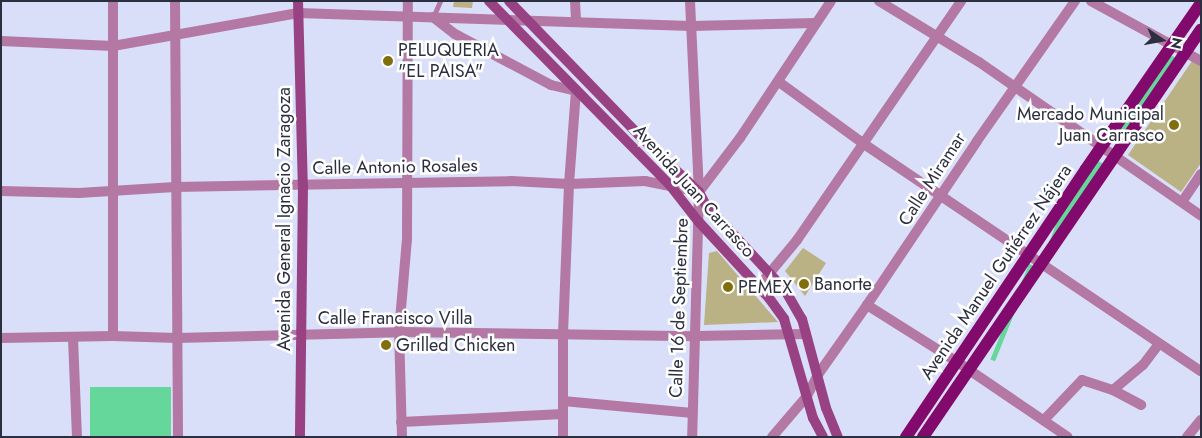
<!DOCTYPE html>
<html>
<head>
<meta charset="utf-8">
<style>
  body { margin:0 }
  #map { position:relative; width:1202px; height:438px; overflow:hidden; background:#dadff9; font-family:Jost,sans-serif }
  div>[style] { position:absolute }
  [style*='--x'] { left:calc(var(--x)*1px); top:calc(var(--y)*1px); width:calc(var(--w)*1px); rotate:calc(var(--a)*1deg) }
  .green>* { inset:0; background:#66d79a; transform-origin:0 0 }
  .building>* { inset:0; background:#bab184 }
  .lane>* { height:5px; margin:-2.5px; padding:0 2.5px; transform-origin:2.5px; border-radius:2.5px; background:#b378a3 }
  .street>* { height:10px; margin:-5px; padding:0 5px; transform-origin:5px; border-radius:5px; background:#b378a3 }
  .secondary>* { height:10px; margin:-5px; padding:0 5px; transform-origin:5px; border-radius:5px; background:#984284 }
  .primary>* { height:12px; margin:-6px; padding:0 6px; transform-origin:6px; border-radius:6px; background:#820a6d }
  .dots>* { width:14px; height:14px; translate:-50% -50%; box-sizing:border-box; border:2px solid #fff; border-radius:50% }
  span { translate:-50% -50%; white-space:nowrap; text-align:center; line-height:1.15; -webkit-text-stroke:5px #fff; paint-order:stroke }
  .poi-label { font-size:18px; color:#2c2f3f }
  .left { translate:0 -50%; text-align:left }
  .right { translate:-100% -50%; text-align:right }
  .street-label { font-size:18px; color:#2c2f3f }
  .frame { position:absolute; inset:0; border:2px solid #2c2f3f; pointer-events:none }
  .north { position:absolute; left:1137px; top:15px; width:50px; height:50px; -webkit-text-stroke:4px #fff; paint-order:stroke; rotate:102deg; font-size:14px; font-weight:700; line-height:20px; text-align:center; color:#2c2f3f }
  .north::after { content:''; display:block; margin:auto; width:18px; height:22px; background:#2c2f3f; clip-path:polygon(50% 0,100% 100%,50% 72%,0 100%) }
</style>
</head>
<body>
<div id="map">
  <div class="green">
    <i style="clip-path:polygon(1173px 56px,1176px 59px,1122px 139px,1117px 140px,1114px 136px,1169px 57px)"></i>
    <i style="clip-path:polygon(1098px 161px,1104px 164px,1048px 246px,1056px 224px)"></i>
    <i style="left:1029px;top:264px;width:5px;height:103px;rotate:22deg"></i>
    <i style="left:171px;top:387px;width:50px;height:81px;rotate:90deg"></i>
  </div>
  <div class="building">
    <i style="clip-path:polygon(454px 1px,473px 1px,472px 8px,453px 7px)"></i>
    <i style="clip-path:polygon(1192px 61px,1201px 66px,1201px 163px,1181px 192px,1128px 155px)"></i>
    <i style="clip-path:polygon(803px 248px,826px 263px,805px 296px,785px 271px)"></i>
    <i style="clip-path:polygon(717px 251px,778px 322px,704px 325px,709px 253px)"></i>
  </div>
  <div class="lane">
    <i style="--x:433;--y:17;--w:17;--a:-66"></i>
  </div>
  <div class="street">
    <i style="--x:113;--y:1;--w:335;--a:90"></i>
    <i style="--x:175;--y:1;--w:436;--a:89.6"></i>
    <i style="--x:575;--y:1;--w:21;--a:87"></i>
    <i style="--x:690;--y:1;--w:191;--a:87.3"></i>
    <i style="--x:699;--y:192;--w:245;--a:91.6"></i>
    <i style="--x:879;--y:1;--w:117;--a:31.4"></i>
    <i style="--x:979;--y:62;--w:270;--a:34.7"></i>
    <i style="--x:1091;--y:1;--w:125;--a:28.6"></i>
    <i style="--x:433;--y:17;--w:28;--a:38"></i>
    <i style="--x:455;--y:34;--w:109;--a:28"></i>
    <i style="--x:551;--y:85;--w:26;--a:13"></i>
    <i style="--x:1;--y:41;--w:112;--a:2.6"></i>
    <i style="--x:113;--y:46;--w:188;--a:-10.1"></i>
    <i style="--x:298;--y:13;--w:393;--a:1.9"></i>
    <i style="--x:691;--y:26;--w:125;--a:-1.4"></i>
    <i style="--x:779;--y:82;--w:105;--a:36.1"></i>
    <i style="--x:864;--y:144;--w:406;--a:34"></i>
    <i style="--x:1;--y:191;--w:78;--a:1.5"></i>
    <i style="--x:79;--y:193;--w:96;--a:-3.6"></i>
    <i style="--x:175;--y:187;--w:336;--a:-1"></i>
    <i style="--x:511;--y:181;--w:58;--a:3"></i>
    <i style="--x:569;--y:184;--w:76;--a:-2.3"></i>
    <i style="--x:645;--y:181;--w:55;--a:11.5"></i>
    <i style="--x:699;--y:192;--w:68;--a:-52.8"></i>
    <i style="--x:740;--y:138;--w:164;--a:-56.4"></i>
    <i style="--x:1182;--y:202;--w:34;--a:-56"></i>
    <i style="--x:759;--y:286;--w:60;--a:-50.4"></i>
    <i style="--x:797;--y:240;--w:290;--a:-55.5"></i>
    <i style="--x:867;--y:305;--w:105;--a:32.2"></i>
    <i style="--x:956;--y:361;--w:135;--a:34.2"></i>
    <i style="--x:1;--y:338;--w:112;--a:-1"></i>
    <i style="--x:113;--y:336;--w:64;--a:1.8"></i>
    <i style="--x:177;--y:338;--w:222;--a:-1.5"></i>
    <i style="--x:399;--y:332;--w:296;--a:0.8"></i>
    <i style="--x:695;--y:336;--w:111;--a:-1"></i>
    <i style="--x:73;--y:338;--w:99;--a:87.7"></i>
    <i style="--x:1113;--y:390;--w:32;--a:28"></i>
    <i style="--x:563;--y:401;--w:130;--a:5.3"></i>
    <i style="--x:1044;--y:420;--w:55;--a:-46.5"></i>
    <i style="--x:1082;--y:380;--w:33;--a:18"></i>
    <i style="--x:1113;--y:390;--w:39;--a:-40"></i>
    <i style="--x:1143;--y:365;--w:26;--a:-53"></i>
    <i style="--x:401;--y:422;--w:162;--a:-2.8"></i>
    <i style="--x:402;--y:437;--w:105;--a:-91.6"></i>
    <i style="--x:399;--y:332;--w:93;--a:-85.1"></i>
    <i style="--x:407;--y:239;--w:238;--a:-89.8"></i>
    <i style="--x:563;--y:437;--w:103;--a:-90"></i>
    <i style="--x:563;--y:334;--w:150;--a:-87.7"></i>
    <i style="--x:569;--y:184;--w:93;--a:-85.7"></i>
    <i style="--x:772;--y:437;--w:54;--a:-49.5"></i>
    <i style="--x:807;--y:396;--w:22;--a:-63"></i>
    <i style="--x:817;--y:376;--w:87;--a:-54.8"></i>
    <i style="--x:867;--y:305;--w:197;--a:-56.1"></i>
    <i style="--x:977;--y:141;--w:171;--a:-55"></i>
    <i style="--x:1187;--y:437;--w:22;--a:-51"></i>
  </div>
  <div class="secondary">
    <i style="--x:298;--y:1;--w:185;--a:88.5"></i>
    <i style="--x:303;--y:186;--w:251;--a:90.7"></i>
    <i style="--x:489;--y:1;--w:257;--a:45.5"></i>
    <i style="--x:669;--y:184;--w:47;--a:51.9"></i>
    <i style="--x:698;--y:221;--w:105;--a:47.3"></i>
    <i style="--x:769;--y:298;--w:26;--a:54"></i>
    <i style="--x:784;--y:319;--w:103;--a:73.7"></i>
    <i style="--x:813;--y:418;--w:21;--a:62"></i>
    <i style="--x:509;--y:1;--w:190;--a:45.9"></i>
    <i style="--x:641;--y:137;--w:80;--a:43.5"></i>
    <i style="--x:699;--y:192;--w:15;--a:62"></i>
    <i style="--x:706;--y:205;--w:116;--a:47.1"></i>
    <i style="--x:785;--y:290;--w:34;--a:60"></i>
    <i style="--x:802;--y:319;--w:92;--a:74.9"></i>
    <i style="--x:826;--y:408;--w:31;--a:68"></i>
  </div>
  <div class="primary">
    <i style="--x:906;--y:437;--w:323;--a:-56.1"></i>
    <i style="--x:1086;--y:169;--w:202;--a:-55.3"></i>
    <i style="--x:923;--y:437;--w:493;--a:-55.7"></i>
  </div>
  <div class="dots">
    <i style="left:388px;top:61px;background:#816f0d"></i>
    <i style="left:1174px;top:125px;background:#816f0d"></i>
    <i style="left:804px;top:284px;background:#816f0d"></i>
    <i style="left:728px;top:287px;background:#816f0d"></i>
    <i style="left:386px;top:345px;background:#816f0d"></i>
  </div>
  <div class="poi-label">
    <span class="left" style="left:398px;top:61px">PELUQUERIA<br>"EL PAISA"</span>
    <span class="right" style="left:1164px;top:125px">Mercado Municipal<br>Juan Carrasco</span>
    <span class="left" style="left:814px;top:284px">Banorte</span>
    <span class="left" style="left:738px;top:287px">PEMEX</span>
    <span class="left" style="left:396px;top:345px">Grilled Chicken</span>
  </div>
  <div class="street-label">
    <span style="left:395px;top:167px;rotate:-1deg">Calle Antonio Rosales</span>
    <span style="left:932px;top:179px;rotate:-57deg">Calle Miramar</span>
    <span style="left:694px;top:191px;rotate:48deg">Avenida Juan Carrasco</span>
    <span style="left:284px;top:219px;rotate:-90deg">Avenida General Ignacio Zaragoza</span>
    <span style="left:996px;top:272px;rotate:-56deg">Avenida Manuel Gutiérrez Nájera</span>
    <span style="left:679px;top:308px;rotate:-88deg">Calle 16 de Septiembre</span>
    <span style="left:395px;top:318px">Calle Francisco Villa</span>
  </div>
  <div class="frame"></div>
  <div class="north">N</div>
</div>
</body>
</html>
